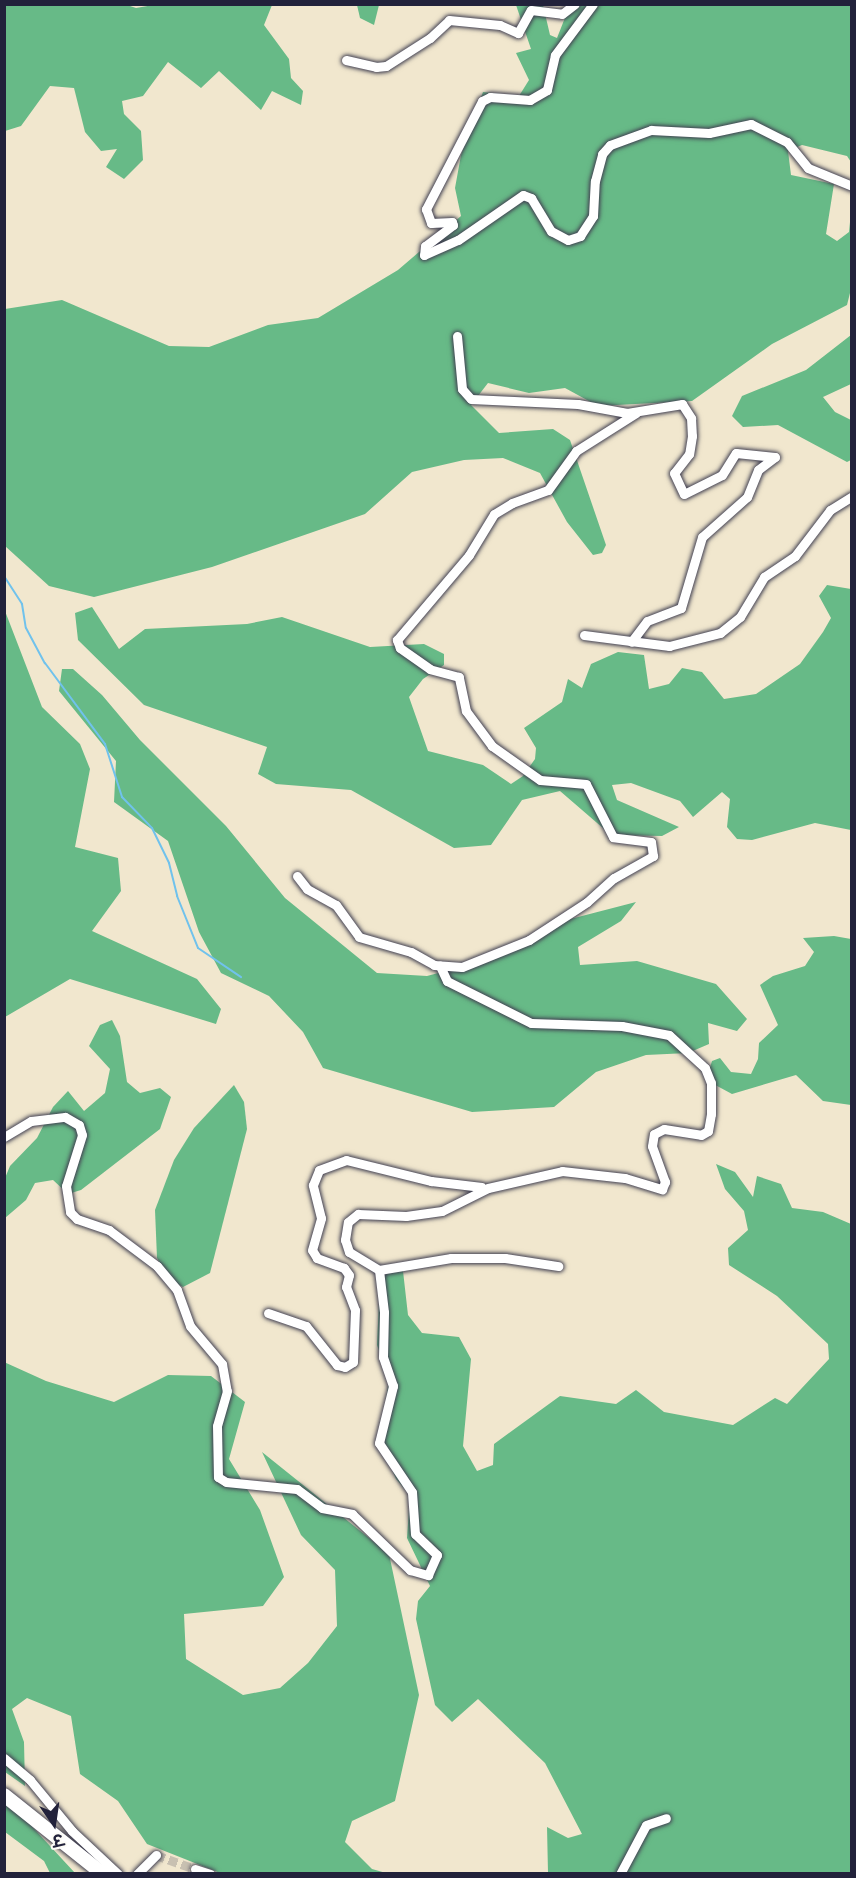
<!DOCTYPE html>
<html>
<head>
<meta charset="utf-8">
<style>
  body { margin:0 }
  #map { position:relative; width:856px; height:1878px; overflow:hidden; background:#f1e7ce; font-family:"Playpen Sans","Playpen Sans Deva",sans-serif }
  div>[style] { position:absolute }
  [style*='--x'] { left:calc(var(--x)*1px); top:calc(var(--y)*1px); width:calc(var(--w)*1px); rotate:calc(var(--a)*1deg) }
  .forest>* { inset:0; background:#67ba87 }
  .stream>* { height:2px; margin:-1px; padding:0 1px; transform-origin:1px; border-radius:1px; background:#70c2ec }
  .minor-tunnel>* { height:9px; margin-top:-4.5px; transform-origin:0; background:repeating-linear-gradient(90deg,#c8c0b1 0 9px,transparent 0 13.5px) }
  .roads { filter:drop-shadow(0 0 2px #414051) drop-shadow(0 0 2px #414051) }
  .minor>* { height:9px; margin:-4.5px; padding:0 4.5px; transform-origin:4.5px; border-radius:4.5px; background:#fff }
  .highway>* { height:14px; margin:-7px; padding:0 7px; transform-origin:7px; border-radius:7px; background:#fff }
  span { translate:-50% -50%; white-space:nowrap; text-align:center; line-height:1.15; -webkit-text-stroke:4.5px #fdfcf7; paint-order:stroke }
  .frame { position:absolute; inset:0; border:6px solid #22223b; pointer-events:none }
  .north { position:absolute; left:24px; top:1794px; width:60px; height:60px; -webkit-text-stroke:4px #fdfcf7; paint-order:stroke; rotate:167deg; font-size:16px; font-weight:700; line-height:24px; text-align:center; color:#22223b }
  .north::after { content:''; display:block; margin:auto; width:21px; height:27px; background:#22223b; clip-path:polygon(50% 0,100% 100%,50% 72%,0 100%) }
</style>
</head>
<body>
<div id="map">
  <div class="forest">
    <i style="clip-path:polygon(124px 4px,136px 8px,159px 4px,272px 5px,264px 25px,289px 59px,291px 78px,303px 91px,301px 105px,272px 91px,261px 110px,219px 71px,201px 88px,168px 62px,143px 96px,122px 101px,124px 114px,141px 131px,143px 160px,124px 179px,106px 167px,117px 149px,101px 151px,85px 132px,74px 88px,50px 86px,21px 126px,5px 131px,5px 5px)"></i>
    <i style="clip-path:polygon(357px 5px,379px 5px,374px 25px,360px 18px)"></i>
    <i style="clip-path:polygon(516px 5px,543px 5px,550px 35px,557px 38px,570px 5px,851px 5px,851px 162px,847px 156px,802px 145px,788px 151px,791px 175px,834px 184px,826px 234px,837px 241px,849px 232px,851px 212px,851px 289px,847px 305px,772px 344px,692px 401px,598px 406px,565px 388px,529px 393px,488px 383px,471px 405px,499px 433px,553px 429px,570px 440px,606px 545px,602px 553px,593px 555px,567px 522px,540px 473px,503px 458px,464px 460px,412px 472px,365px 514px,212px 567px,94px 597px,49px 586px,5px 546px,5px 309px,62px 300px,169px 346px,209px 347px,268px 325px,318px 318px,398px 270px,461px 216px,455px 188px,461px 155px,483px 92px,519px 96px,529px 80px,516px 53px,531px 49px)"></i>
    <i style="clip-path:polygon(851px 335px,851px 384px,823px 397px,835px 412px,851px 420px,851px 460px,847px 462px,778px 425px,743px 427px,732px 416px,742px 396px,806px 370px)"></i>
    <i style="clip-path:polygon(827px 585px,851px 589px,851px 830px,815px 823px,752px 840px,737px 839px,727px 827px,730px 799px,722px 792px,693px 817px,680px 801px,631px 783px,612px 785px,617px 800px,679px 827px,662px 836px,611px 835px,560px 791px,522px 800px,491px 845px,454px 848px,351px 790px,276px 784px,258px 774px,267px 747px,144px 705px,78px 640px,75px 613px,92px 607px,119px 649px,145px 629px,247px 624px,282px 617px,370px 647px,424px 644px,444px 654px,444px 665px,423px 679px,409px 697px,428px 751px,483px 765px,511px 784px,523px 776px,535px 759px,536px 748px,524px 728px,562px 702px,568px 679px,582px 688px,591px 664px,618px 652px,644px 655px,649px 689px,669px 684px,682px 668px,702px 672px,724px 699px,756px 694px,800px 664px,823px 632px,831px 618px,819px 596px)"></i>
    <i style="clip-path:polygon(5px 611px,42px 707px,80px 744px,90px 769px,75px 847px,118px 858px,121px 891px,92px 931px,197px 979px,221px 1009px,216px 1024px,70px 979px,5px 1017px)"></i>
    <i style="clip-path:polygon(62px 669px,73px 669px,102px 695px,140px 740px,226px 826px,285px 898px,377px 973px,427px 976px,479px 962px,555px 923px,636px 902px,621px 921px,578px 947px,580px 965px,637px 961px,716px 984px,747px 1019px,737px 1031px,708px 1023px,709px 1044px,688px 1053px,646px 1055px,596px 1072px,554px 1107px,472px 1112px,323px 1068px,303px 1032px,269px 996px,221px 973px,199px 932px,168px 841px,114px 802px,116px 761px,59px 691px)"></i>
    <i style="clip-path:polygon(834px 936px,851px 939px,851px 1105px,823px 1101px,796px 1075px,732px 1094px,706px 1080px,712px 1061px,720px 1058px,731px 1072px,751px 1074px,758px 1059px,759px 1043px,778px 1025px,760px 985px,773px 976px,805px 966px,814px 952px,803px 938px)"></i>
    <i style="clip-path:polygon(112px 1020px,120px 1036px,127px 1082px,140px 1093px,160px 1088px,171px 1097px,160px 1129px,81px 1190px,68px 1194px,53px 1180px,35px 1183px,26px 1200px,5px 1218px,5px 1178px,10px 1166px,37px 1138px,53px 1107px,68px 1091px,84px 1111px,105px 1093px,110px 1069px,89px 1046px,100px 1025px)"></i>
    <i style="clip-path:polygon(234px 1085px,244px 1102px,247px 1129px,210px 1273px,183px 1287px,171px 1281px,157px 1258px,155px 1210px,174px 1160px,194px 1128px)"></i>
    <i style="clip-path:polygon(716px 1164px,735px 1172px,753px 1197px,757px 1176px,781px 1184px,792px 1208px,823px 1212px,851px 1224px,851px 1873px,548px 1873px,547px 1827px,568px 1838px,582px 1834px,545px 1763px,478px 1699px,452px 1722px,435px 1705px,416px 1619px,418px 1601px,430px 1586px,407px 1538px,410px 1495px,396px 1479px,380px 1441px,389px 1379px,377px 1345px,380px 1280px,394px 1266px,403px 1271px,408px 1315px,422px 1333px,459px 1337px,471px 1359px,463px 1446px,477px 1471px,493px 1465px,494px 1444px,560px 1396px,616px 1404px,636px 1390px,664px 1412px,733px 1425px,775px 1398px,787px 1404px,829px 1359px,828px 1344px,777px 1296px,729px 1265px,728px 1248px,748px 1230px,744px 1211px,725px 1189px)"></i>
    <i style="clip-path:polygon(4px 1362px,46px 1381px,114px 1402px,168px 1375px,211px 1376px,245px 1402px,229px 1459px,260px 1510px,284px 1577px,263px 1606px,184px 1614px,186px 1659px,243px 1695px,280px 1688px,308px 1663px,337px 1626px,335px 1570px,301px 1535px,262px 1452px,389px 1554px,419px 1695px,395px 1801px,352px 1821px,345px 1842px,372px 1869px,386px 1873px,220px 1873px,147px 1844px,118px 1801px,80px 1774px,71px 1716px,27px 1698px,12px 1709px,24px 1742px,25px 1786px,5px 1772px)"></i>
    <i style="clip-path:polygon(4px 1800px,13px 1806px,75px 1873px,50px 1873px,44px 1861px,5px 1832px)"></i>
  </div>
  <div class="stream">
    <i style="--x:4;--y:576;--w:33;--a:57"></i>
    <i style="--x:22;--y:604;--w:24;--a:81"></i>
    <i style="--x:26;--y:628;--w:40;--a:62"></i>
    <i style="--x:45;--y:663;--w:101;--a:53.5"></i>
    <i style="--x:105;--y:744;--w:56;--a:72.2"></i>
    <i style="--x:122;--y:797;--w:43;--a:45.9"></i>
    <i style="--x:152;--y:828;--w:39;--a:64"></i>
    <i style="--x:169;--y:863;--w:34;--a:76"></i>
    <i style="--x:177;--y:896;--w:56;--a:68"></i>
    <i style="--x:198;--y:948;--w:52;--a:34"></i>
  </div>
  <div class="minor-tunnel">
    <i style="--x:156;--y:1855;--w:41;--a:19.7"></i>
  </div>
  <div class="roads">
    <div class="minor">
      <i style="--x:593;--y:4;--w:64;--a:126.7"></i>
      <i style="--x:555;--y:55;--w:36;--a:103"></i>
      <i style="--x:547;--y:90;--w:20;--a:150"></i>
      <i style="--x:530;--y:100;--w:40;--a:-175.7"></i>
      <i style="--x:490;--y:97;--w:9;--a:153"></i>
      <i style="--x:482;--y:101;--w:122;--a:117.4"></i>
      <i style="--x:426;--y:209;--w:15;--a:70"></i>
      <i style="--x:431;--y:223;--w:21;--a:-3"></i>
      <i style="--x:452;--y:222;--w:3;--a:72"></i>
      <i style="--x:453;--y:225;--w:35;--a:143"></i>
      <i style="--x:425;--y:246;--w:9;--a:96"></i>
      <i style="--x:424;--y:255;--w:37;--a:-24"></i>
      <i style="--x:458;--y:240;--w:79;--a:-34.7"></i>
      <i style="--x:523;--y:195;--w:9;--a:21"></i>
      <i style="--x:531;--y:198;--w:39;--a:59"></i>
      <i style="--x:551;--y:231;--w:19;--a:28"></i>
      <i style="--x:568;--y:240;--w:13;--a:-18"></i>
      <i style="--x:580;--y:236;--w:24;--a:-57"></i>
      <i style="--x:593;--y:216;--w:35;--a:-87"></i>
      <i style="--x:595;--y:181;--w:28;--a:-75"></i>
      <i style="--x:602;--y:154;--w:12;--a:-48"></i>
      <i style="--x:610;--y:145;--w:44;--a:-20.1"></i>
      <i style="--x:651;--y:130;--w:58;--a:3"></i>
      <i style="--x:709;--y:133;--w:43;--a:-12.1"></i>
      <i style="--x:751;--y:124;--w:40;--a:26.6"></i>
      <i style="--x:787;--y:142;--w:33;--a:51"></i>
      <i style="--x:808;--y:168;--w:48;--a:22.2"></i>
      <i style="--x:346;--y:60;--w:31;--a:13"></i>
      <i style="--x:376;--y:67;--w:10;--a:-6"></i>
      <i style="--x:386;--y:66;--w:52;--a:-32.5"></i>
      <i style="--x:430;--y:38;--w:26;--a:-43"></i>
      <i style="--x:449;--y:20;--w:51;--a:5.6"></i>
      <i style="--x:500;--y:25;--w:20;--a:24"></i>
      <i style="--x:518;--y:33;--w:26;--a:-61"></i>
      <i style="--x:531;--y:10;--w:31;--a:7"></i>
      <i style="--x:562;--y:14;--w:16;--a:-38"></i>
      <i style="--x:457;--y:336;--w:53;--a:84.6"></i>
      <i style="--x:462;--y:389;--w:13;--a:48"></i>
      <i style="--x:471;--y:399;--w:107;--a:2.7"></i>
      <i style="--x:578;--y:404;--w:50;--a:10.4"></i>
      <i style="--x:627;--y:413;--w:56;--a:-9.3"></i>
      <i style="--x:682;--y:404;--w:17;--a:57"></i>
      <i style="--x:691;--y:418;--w:18;--a:87"></i>
      <i style="--x:692;--y:436;--w:18;--a:99"></i>
      <i style="--x:689;--y:454;--w:24;--a:128"></i>
      <i style="--x:674;--y:473;--w:23;--a:65"></i>
      <i style="--x:684;--y:494;--w:42;--a:-26.6"></i>
      <i style="--x:722;--y:475;--w:26;--a:-58"></i>
      <i style="--x:736;--y:453;--w:39;--a:6"></i>
      <i style="--x:775;--y:457;--w:21;--a:143"></i>
      <i style="--x:758;--y:470;--w:29;--a:112"></i>
      <i style="--x:747;--y:497;--w:60;--a:138.4"></i>
      <i style="--x:702;--y:537;--w:74;--a:106.5"></i>
      <i style="--x:681;--y:608;--w:36;--a:159"></i>
      <i style="--x:647;--y:621;--w:26;--a:127"></i>
      <i style="--x:584;--y:635;--w:86;--a:7.4"></i>
      <i style="--x:669;--y:646;--w:53;--a:-14.3"></i>
      <i style="--x:720;--y:633;--w:26;--a:-39"></i>
      <i style="--x:740;--y:617;--w:47;--a:-59"></i>
      <i style="--x:764;--y:577;--w:37;--a:-34"></i>
      <i style="--x:795;--y:556;--w:58;--a:-52.7"></i>
      <i style="--x:830;--y:510;--w:26;--a:-32"></i>
      <i style="--x:297;--y:876;--w:16;--a:52"></i>
      <i style="--x:307;--y:889;--w:33;--a:29"></i>
      <i style="--x:336;--y:905;--w:39;--a:54"></i>
      <i style="--x:359;--y:937;--w:54;--a:16.1"></i>
      <i style="--x:411;--y:952;--w:26;--a:29"></i>
      <i style="--x:434;--y:965;--w:28;--a:4"></i>
      <i style="--x:462;--y:967;--w:72;--a:-21.9"></i>
      <i style="--x:529;--y:940;--w:69;--a:-33.2"></i>
      <i style="--x:587;--y:902;--w:36;--a:-42"></i>
      <i style="--x:614;--y:878;--w:45;--a:-29.4"></i>
      <i style="--x:653;--y:856;--w:14;--a:-98"></i>
      <i style="--x:651;--y:842;--w:38;--a:-173"></i>
      <i style="--x:613;--y:837;--w:59;--a:-117"></i>
      <i style="--x:586;--y:784;--w:46;--a:-175"></i>
      <i style="--x:540;--y:780;--w:59;--a:-144.7"></i>
      <i style="--x:492;--y:746;--w:44;--a:-126.6"></i>
      <i style="--x:466;--y:711;--w:35;--a:-102"></i>
      <i style="--x:459;--y:677;--w:30;--a:-165"></i>
      <i style="--x:430;--y:669;--w:37;--a:-145"></i>
      <i style="--x:400;--y:648;--w:9;--a:-111"></i>
      <i style="--x:397;--y:640;--w:111;--a:-49.7"></i>
      <i style="--x:469;--y:555;--w:48;--a:-58.6"></i>
      <i style="--x:494;--y:514;--w:21;--a:-31"></i>
      <i style="--x:512;--y:503;--w:38;--a:-20"></i>
      <i style="--x:548;--y:490;--w:48;--a:-54.3"></i>
      <i style="--x:576;--y:451;--w:71;--a:-32.3"></i>
      <i style="--x:4;--y:1137;--w:31;--a:-31"></i>
      <i style="--x:31;--y:1121;--w:34;--a:-7"></i>
      <i style="--x:65;--y:1117;--w:16;--a:30"></i>
      <i style="--x:79;--y:1125;--w:10;--a:73"></i>
      <i style="--x:82;--y:1135;--w:53;--a:107.4"></i>
      <i style="--x:66;--y:1186;--w:26;--a:81"></i>
      <i style="--x:70;--y:1212;--w:10;--a:45"></i>
      <i style="--x:77;--y:1219;--w:34;--a:19"></i>
      <i style="--x:109;--y:1230;--w:60;--a:36.9"></i>
      <i style="--x:157;--y:1266;--w:31;--a:50"></i>
      <i style="--x:177;--y:1290;--w:38;--a:70"></i>
      <i style="--x:190;--y:1326;--w:50;--a:49.9"></i>
      <i style="--x:222;--y:1364;--w:27;--a:80"></i>
      <i style="--x:227;--y:1391;--w:36;--a:106"></i>
      <i style="--x:217;--y:1426;--w:51;--a:88.9"></i>
      <i style="--x:218;--y:1477;--w:9;--a:32"></i>
      <i style="--x:226;--y:1482;--w:71;--a:5.6"></i>
      <i style="--x:297;--y:1489;--w:31;--a:37"></i>
      <i style="--x:322;--y:1508;--w:31;--a:11"></i>
      <i style="--x:352;--y:1514;--w:81;--a:44"></i>
      <i style="--x:410;--y:1570;--w:19;--a:16"></i>
      <i style="--x:428;--y:1575;--w:22;--a:-66"></i>
      <i style="--x:437;--y:1555;--w:30;--a:-136"></i>
      <i style="--x:415;--y:1534;--w:42;--a:-94.1"></i>
      <i style="--x:412;--y:1492;--w:59;--a:-124"></i>
      <i style="--x:379;--y:1443;--w:59;--a:-76.2"></i>
      <i style="--x:393;--y:1386;--w:31;--a:-109"></i>
      <i style="--x:383;--y:1357;--w:45;--a:-88.7"></i>
      <i style="--x:384;--y:1312;--w:42;--a:-96.8"></i>
      <i style="--x:379;--y:1270;--w:35;--a:-149"></i>
      <i style="--x:349;--y:1252;--w:13;--a:-108"></i>
      <i style="--x:345;--y:1240;--w:18;--a:-81"></i>
      <i style="--x:348;--y:1222;--w:13;--a:-39"></i>
      <i style="--x:358;--y:1214;--w:48;--a:2.4"></i>
      <i style="--x:406;--y:1216;--w:36;--a:-8"></i>
      <i style="--x:442;--y:1211;--w:51;--a:-26.6"></i>
      <i style="--x:488;--y:1188;--w:76;--a:-12.9"></i>
      <i style="--x:562;--y:1171;--w:63;--a:6.3"></i>
      <i style="--x:625;--y:1178;--w:39;--a:17"></i>
      <i style="--x:662;--y:1189;--w:8;--a:-67"></i>
      <i style="--x:665;--y:1182;--w:38;--a:-110"></i>
      <i style="--x:652;--y:1146;--w:12;--a:-81"></i>
      <i style="--x:654;--y:1134;--w:11;--a:-27"></i>
      <i style="--x:664;--y:1129;--w:37;--a:9"></i>
      <i style="--x:701;--y:1135;--w:8;--a:-30"></i>
      <i style="--x:708;--y:1131;--w:17;--a:-80"></i>
      <i style="--x:711;--y:1114;--w:31;--a:-90"></i>
      <i style="--x:711;--y:1083;--w:16;--a:-112"></i>
      <i style="--x:705;--y:1068;--w:49;--a:-137.5"></i>
      <i style="--x:669;--y:1035;--w:48;--a:-169.2"></i>
      <i style="--x:622;--y:1026;--w:91;--a:-178.1"></i>
      <i style="--x:531;--y:1023;--w:94;--a:-153.4"></i>
      <i style="--x:447;--y:981;--w:17;--a:-115"></i>
      <i style="--x:379;--y:1270;--w:73;--a:-9.5"></i>
      <i style="--x:451;--y:1258;--w:54;--a:0"></i>
      <i style="--x:505;--y:1258;--w:54;--a:8.6"></i>
      <i style="--x:268;--y:1313;--w:40;--a:18.9"></i>
      <i style="--x:306;--y:1326;--w:50;--a:51.5"></i>
      <i style="--x:337;--y:1365;--w:8;--a:14"></i>
      <i style="--x:345;--y:1367;--w:9;--a:-32"></i>
      <i style="--x:353;--y:1362;--w:52;--a:-87.8"></i>
      <i style="--x:355;--y:1310;--w:25;--a:-111"></i>
      <i style="--x:346;--y:1287;--w:12;--a:-76"></i>
      <i style="--x:349;--y:1275;--w:9;--a:-126"></i>
      <i style="--x:344;--y:1268;--w:29;--a:-160"></i>
      <i style="--x:317;--y:1258;--w:9;--a:-122"></i>
      <i style="--x:312;--y:1250;--w:33;--a:-74"></i>
      <i style="--x:321;--y:1218;--w:34;--a:-104"></i>
      <i style="--x:313;--y:1185;--w:16;--a:-68"></i>
      <i style="--x:319;--y:1170;--w:29;--a:-20"></i>
      <i style="--x:346;--y:1160;--w:88;--a:13.9"></i>
      <i style="--x:431;--y:1181;--w:51;--a:6.7"></i>
      <i style="--x:4;--y:1758;--w:34;--a:40"></i>
      <i style="--x:30;--y:1780;--w:66;--a:50.5"></i>
      <i style="--x:72;--y:1831;--w:63;--a:43.1"></i>
      <i style="--x:195;--y:1869;--w:16;--a:18"></i>
      <i style="--x:137;--y:1874;--w:27;--a:-45"></i>
      <i style="--x:620;--y:1874;--w:55;--a:-62"></i>
      <i style="--x:646;--y:1825;--w:21;--a:-19"></i>
    </div>
    <div class="highway">
      <i style="--x:4;--y:1795;--w:127;--a:38.6"></i>
    </div>
  </div>
  <div class="frame"></div>
  <div class="north">उ</div>
</div>
</body>
</html>
